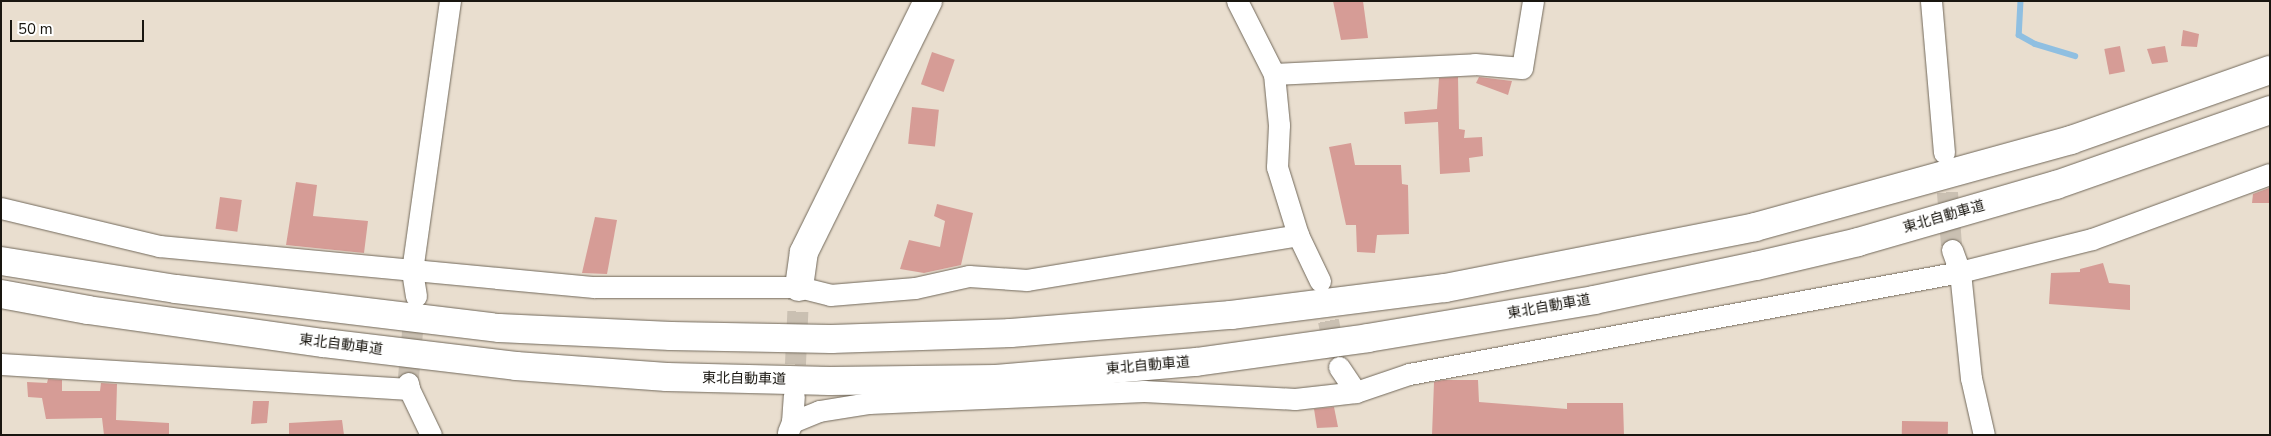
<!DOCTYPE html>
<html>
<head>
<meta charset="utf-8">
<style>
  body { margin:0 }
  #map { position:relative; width:2271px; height:436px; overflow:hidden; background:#e9decf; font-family:"Nunito Sans","Noto Sans JP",sans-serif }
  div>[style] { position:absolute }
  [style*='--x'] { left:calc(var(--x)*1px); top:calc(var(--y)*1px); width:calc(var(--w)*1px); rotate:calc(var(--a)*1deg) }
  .stream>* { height:5.5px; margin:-2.75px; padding:0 2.75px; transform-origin:2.75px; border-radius:2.75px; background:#8fbfe1 }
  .building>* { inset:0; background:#d69c96; transform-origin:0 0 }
  .street-tunnel>* { height:21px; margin-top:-10.5px; transform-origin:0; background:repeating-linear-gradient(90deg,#cac0b2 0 21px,transparent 0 32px) }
  .roads { filter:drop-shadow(0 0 1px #72695b) drop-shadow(0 0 1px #72695b) }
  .street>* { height:21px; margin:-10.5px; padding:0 10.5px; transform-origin:10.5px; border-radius:10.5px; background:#fff }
  .secondary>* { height:28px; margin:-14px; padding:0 14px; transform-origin:14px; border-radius:14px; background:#fff }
  .highway>* { height:28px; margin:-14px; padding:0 14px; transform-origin:14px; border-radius:14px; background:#fff }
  span { translate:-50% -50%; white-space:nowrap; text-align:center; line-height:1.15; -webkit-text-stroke:4px #fff; paint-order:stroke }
  .street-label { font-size:14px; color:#191610 }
  .frame { position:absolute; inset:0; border:2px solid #191610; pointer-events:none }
  .scale { position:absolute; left:10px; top:20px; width:134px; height:22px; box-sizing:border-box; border:2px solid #191610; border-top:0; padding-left:6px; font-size:15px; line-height:18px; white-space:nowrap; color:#191610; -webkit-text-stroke:4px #fff; paint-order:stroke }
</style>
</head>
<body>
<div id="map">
  <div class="stream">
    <i style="--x:2021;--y:1;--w:34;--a:93"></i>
    <i style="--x:2019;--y:35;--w:18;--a:29"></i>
    <i style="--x:2035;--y:44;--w:42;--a:16.7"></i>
  </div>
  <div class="building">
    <i style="clip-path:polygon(1333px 1px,1363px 1px,1368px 38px,1341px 40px)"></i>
    <i style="clip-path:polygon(2183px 30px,2199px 34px,2197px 47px,2181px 46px)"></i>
    <i style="left:2120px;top:46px;width:26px;height:16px;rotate:79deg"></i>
    <i style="clip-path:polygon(2165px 46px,2168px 62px,2152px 64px,2147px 49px)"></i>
    <i style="left:932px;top:52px;width:24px;height:34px;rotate:19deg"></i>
    <i style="clip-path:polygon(1458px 77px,1459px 129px,1465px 130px,1464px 138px,1482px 137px,1483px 156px,1469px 158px,1470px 172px,1440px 174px,1438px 122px,1405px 124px,1404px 112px,1437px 109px,1439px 78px)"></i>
    <i style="clip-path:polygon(1479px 77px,1512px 81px,1508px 95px,1476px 83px)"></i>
    <i style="left:912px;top:107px;width:27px;height:37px;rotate:6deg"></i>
    <i style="clip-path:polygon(1351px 143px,1355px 165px,1401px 165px,1402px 184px,1408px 185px,1409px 234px,1377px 235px,1375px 253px,1357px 252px,1356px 225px,1346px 225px,1329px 147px)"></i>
    <i style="clip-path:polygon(296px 182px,317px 185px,313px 216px,368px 221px,364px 253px,286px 245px)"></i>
    <i style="clip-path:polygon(2269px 188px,2269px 203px,2252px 203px,2253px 194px)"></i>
    <i style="left:220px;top:197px;width:22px;height:32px;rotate:8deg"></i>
    <i style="clip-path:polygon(937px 204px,973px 213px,961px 265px,924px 273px,900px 269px,909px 240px,940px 247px,945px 221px,934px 216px)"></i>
    <i style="clip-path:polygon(595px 217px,617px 220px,607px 274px,582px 273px)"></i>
    <i style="clip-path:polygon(2103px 263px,2109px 283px,2130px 285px,2130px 310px,2049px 304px,2051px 273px,2080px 272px,2080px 269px)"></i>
    <i style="clip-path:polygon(48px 379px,62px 380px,62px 391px,100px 391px,101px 383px,117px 384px,116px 420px,169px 423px,169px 435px,104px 435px,102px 418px,46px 419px,42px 398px,28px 397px,27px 382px,47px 383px)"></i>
    <i style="clip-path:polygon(1443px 380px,1478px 380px,1479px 402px,1567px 409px,1567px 403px,1623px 403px,1624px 435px,1432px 435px,1434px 382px)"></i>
    <i style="clip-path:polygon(253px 401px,269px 401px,267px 423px,251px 424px)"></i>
    <i style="clip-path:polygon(1334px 407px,1338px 427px,1317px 428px,1314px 409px)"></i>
    <i style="clip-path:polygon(342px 420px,344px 435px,289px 435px,289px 423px)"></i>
    <i style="left:1902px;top:421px;width:46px;height:14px;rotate:1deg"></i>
  </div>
  <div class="street-tunnel">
    <i style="--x:1945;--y:160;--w:90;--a:85.6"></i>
    <i style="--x:1322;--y:289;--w:69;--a:78.4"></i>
    <i style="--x:408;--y:383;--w:80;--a:-85"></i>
    <i style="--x:794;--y:396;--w:109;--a:-87.4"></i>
  </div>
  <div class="roads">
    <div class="street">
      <i style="--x:1237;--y:1;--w:82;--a:63.1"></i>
      <i style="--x:1274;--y:74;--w:51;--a:84.4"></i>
      <i style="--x:1279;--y:125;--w:42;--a:92.7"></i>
      <i style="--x:1277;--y:167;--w:71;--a:72.8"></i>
      <i style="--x:1298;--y:235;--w:51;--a:64.4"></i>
      <i style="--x:1931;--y:1;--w:152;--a:85.1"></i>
      <i style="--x:1274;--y:74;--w:201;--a:-2.8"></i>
      <i style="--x:1475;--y:64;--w:47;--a:4.9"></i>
      <i style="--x:1522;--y:68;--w:68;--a:-80.7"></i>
      <i style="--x:1;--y:208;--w:163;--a:13.5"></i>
      <i style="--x:159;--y:246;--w:437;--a:5.4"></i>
      <i style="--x:594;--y:287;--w:205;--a:0"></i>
      <i style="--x:799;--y:287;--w:32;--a:14"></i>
      <i style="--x:830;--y:295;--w:85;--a:-4.7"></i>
      <i style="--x:915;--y:288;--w:55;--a:-12.5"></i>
      <i style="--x:969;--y:276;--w:58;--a:3.9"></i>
      <i style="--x:1027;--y:280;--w:275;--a:-9.4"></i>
      <i style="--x:1952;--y:250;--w:23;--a:70"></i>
      <i style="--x:1960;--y:272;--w:107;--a:84.1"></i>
      <i style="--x:1971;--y:378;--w:58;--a:77.2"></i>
      <i style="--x:416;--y:296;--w:25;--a:-99"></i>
      <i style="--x:412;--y:271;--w:273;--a:-82"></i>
      <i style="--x:1;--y:364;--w:409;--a:3.5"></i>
      <i style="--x:409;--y:389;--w:6;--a:-99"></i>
      <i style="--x:1339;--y:367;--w:30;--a:56"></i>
      <i style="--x:409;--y:389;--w:51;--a:64.4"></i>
      <i style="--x:792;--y:422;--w:29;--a:-22"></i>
      <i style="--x:819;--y:411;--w:51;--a:-9.1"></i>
      <i style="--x:869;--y:403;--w:275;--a:-2.5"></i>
      <i style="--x:1144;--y:391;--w:151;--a:3"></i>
      <i style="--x:1295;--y:399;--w:61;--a:-6.5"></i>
      <i style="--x:1356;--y:392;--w:56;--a:-18.8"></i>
      <i style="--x:1409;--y:374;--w:560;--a:-10.49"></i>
      <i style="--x:1960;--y:272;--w:136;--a:-14"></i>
      <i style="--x:2092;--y:239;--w:189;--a:-20.1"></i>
      <i style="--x:788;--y:432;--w:11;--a:-68"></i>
      <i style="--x:792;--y:422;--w:26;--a:-86"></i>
    </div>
    <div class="secondary">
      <i style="--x:799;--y:287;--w:35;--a:-82"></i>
      <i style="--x:804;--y:252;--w:280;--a:-63.7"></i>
    </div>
    <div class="highway">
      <i style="--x:1;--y:261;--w:177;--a:9.1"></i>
      <i style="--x:176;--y:289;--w:325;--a:6.9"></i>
      <i style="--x:499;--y:328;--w:172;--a:2.7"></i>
      <i style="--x:671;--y:336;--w:160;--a:1.1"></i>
      <i style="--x:831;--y:339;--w:180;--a:-1.9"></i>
      <i style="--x:1011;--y:333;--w:221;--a:-4.7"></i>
      <i style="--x:1231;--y:315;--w:216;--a:-7.2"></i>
      <i style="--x:1445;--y:288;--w:316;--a:-11.1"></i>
      <i style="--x:1755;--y:227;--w:328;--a:-15.4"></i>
      <i style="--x:2071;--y:140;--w:211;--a:-19.4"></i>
      <i style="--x:1;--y:294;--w:88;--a:10.4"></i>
      <i style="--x:88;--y:310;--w:238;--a:8"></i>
      <i style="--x:324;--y:343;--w:193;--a:6.8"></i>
      <i style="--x:516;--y:366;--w:151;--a:4.2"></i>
      <i style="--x:667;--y:377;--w:163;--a:1.4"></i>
      <i style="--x:830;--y:381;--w:166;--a:-0.7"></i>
      <i style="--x:996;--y:379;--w:201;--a:-4.9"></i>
      <i style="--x:1196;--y:362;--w:174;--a:-7.9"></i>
      <i style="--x:1368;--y:338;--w:229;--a:-9.5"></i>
      <i style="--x:1594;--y:300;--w:166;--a:-11.9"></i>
      <i style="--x:1756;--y:266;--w:105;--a:-13.2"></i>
      <i style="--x:1858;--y:242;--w:206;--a:-16.1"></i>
      <i style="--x:2056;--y:185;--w:227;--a:-19.3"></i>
    </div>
  </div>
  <div class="street-label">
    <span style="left:1944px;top:217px;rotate:-16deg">東北自動車道</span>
    <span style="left:1549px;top:307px;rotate:-10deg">東北自動車道</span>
    <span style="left:341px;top:345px;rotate:7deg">東北自動車道</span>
    <span style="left:1148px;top:366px;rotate:-5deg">東北自動車道</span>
    <span style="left:744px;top:379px;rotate:1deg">東北自動車道</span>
  </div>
  <div class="frame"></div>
  <div class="scale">50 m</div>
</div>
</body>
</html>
